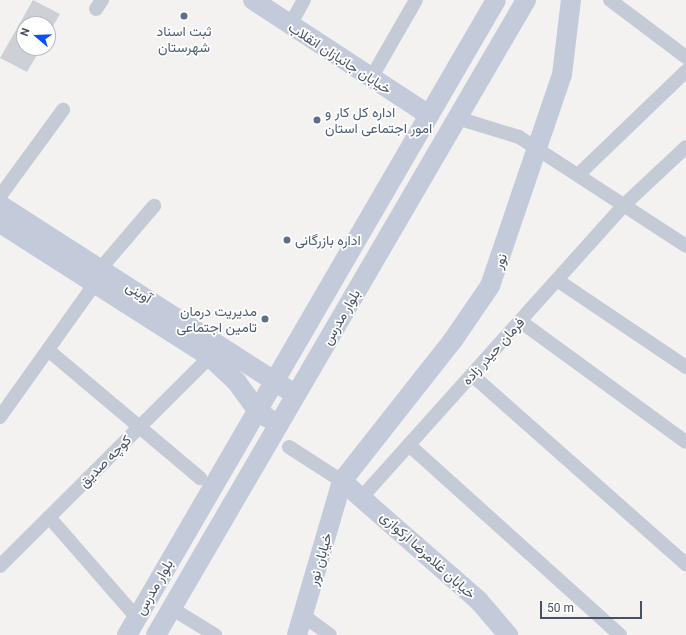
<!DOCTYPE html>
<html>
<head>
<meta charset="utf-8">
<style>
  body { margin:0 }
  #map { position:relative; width:686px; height:635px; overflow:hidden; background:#f4f2f1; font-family:Roboto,Vazirmatn,sans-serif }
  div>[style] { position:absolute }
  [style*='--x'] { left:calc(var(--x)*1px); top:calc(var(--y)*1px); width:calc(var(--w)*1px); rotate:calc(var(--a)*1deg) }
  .building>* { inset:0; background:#cdd0d7 }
  .street>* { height:14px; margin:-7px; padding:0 7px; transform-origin:7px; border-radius:7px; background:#c4cbd7 }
  .secondary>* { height:20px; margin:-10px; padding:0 10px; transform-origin:10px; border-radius:10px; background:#c3cbdb }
  .dots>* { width:11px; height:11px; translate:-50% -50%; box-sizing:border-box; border:2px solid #fff; border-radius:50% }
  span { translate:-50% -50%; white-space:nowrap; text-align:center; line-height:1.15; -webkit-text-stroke:3.5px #fff; paint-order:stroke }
  .service-label { font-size:14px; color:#4e5e75 }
  .left { translate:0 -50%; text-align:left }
  .right { translate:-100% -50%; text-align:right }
  .street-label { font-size:14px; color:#475161 }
  .north { position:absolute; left:16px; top:16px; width:40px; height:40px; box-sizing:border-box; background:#fff; border:1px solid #b5b9c0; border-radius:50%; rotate:289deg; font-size:11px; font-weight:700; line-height:16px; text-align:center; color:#475161 }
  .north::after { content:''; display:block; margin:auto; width:14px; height:18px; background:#0951f6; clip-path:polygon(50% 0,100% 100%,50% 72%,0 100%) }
  .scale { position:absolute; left:540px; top:601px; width:102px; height:18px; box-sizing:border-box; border:2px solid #475161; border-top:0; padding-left:5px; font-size:12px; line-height:14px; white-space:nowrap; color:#475161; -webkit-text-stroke:3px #fff; paint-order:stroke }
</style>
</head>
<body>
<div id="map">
  <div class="building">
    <i style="clip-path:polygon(33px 0,60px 14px,48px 35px,48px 24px,24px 24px,24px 48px,41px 48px,27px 72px,0 58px)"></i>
  </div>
  <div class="street">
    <i style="--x:610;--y:0;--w:95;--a:36.9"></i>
    <i style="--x:96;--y:9;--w:11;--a:-56"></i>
    <i style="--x:290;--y:25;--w:29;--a:-61"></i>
    <i style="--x:370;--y:80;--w:92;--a:-60.1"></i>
    <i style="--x:457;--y:118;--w:65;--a:17"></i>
    <i style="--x:519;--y:137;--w:199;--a:33.1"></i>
    <i style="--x:579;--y:174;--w:149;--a:-43.9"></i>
    <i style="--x:0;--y:196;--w:107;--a:-53.8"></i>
    <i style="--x:557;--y:280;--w:156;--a:34"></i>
    <i style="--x:520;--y:321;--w:205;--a:36.1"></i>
    <i style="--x:48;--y:350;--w:199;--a:40.1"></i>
    <i style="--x:472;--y:375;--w:286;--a:41.5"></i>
    <i style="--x:0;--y:417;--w:166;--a:-54.6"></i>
    <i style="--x:96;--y:282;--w:15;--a:-70"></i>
    <i style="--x:101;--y:268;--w:82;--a:-49.5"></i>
    <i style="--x:409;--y:445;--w:284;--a:42"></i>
    <i style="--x:289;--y:447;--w:63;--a:32.7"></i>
    <i style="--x:362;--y:497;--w:392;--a:-48.1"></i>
    <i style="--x:624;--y:205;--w:85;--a:-43.1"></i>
    <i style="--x:49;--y:517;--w:134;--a:48.9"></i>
    <i style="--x:0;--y:566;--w:296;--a:-44.9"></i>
    <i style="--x:171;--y:608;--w:52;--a:31.5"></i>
    <i style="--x:304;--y:616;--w:32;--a:36"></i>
  </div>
  <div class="secondary">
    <i style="--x:253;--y:0;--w:210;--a:33.2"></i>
    <i style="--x:0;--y:205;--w:342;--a:32.7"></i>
    <i style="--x:0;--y:223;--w:249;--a:32.5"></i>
    <i style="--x:210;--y:357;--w:35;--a:43"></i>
    <i style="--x:236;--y:381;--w:39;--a:54"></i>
    <i style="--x:259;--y:413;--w:10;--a:29"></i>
    <i style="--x:342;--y:481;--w:182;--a:41.2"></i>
    <i style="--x:479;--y:601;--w:45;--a:49.5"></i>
    <i style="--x:127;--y:635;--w:734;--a:-59.84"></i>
    <i style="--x:156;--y:635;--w:735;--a:-59.77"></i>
    <i style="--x:297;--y:635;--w:160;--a:-73.7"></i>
    <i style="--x:342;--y:481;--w:179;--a:-51.8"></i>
    <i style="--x:453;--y:340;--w:65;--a:-55.6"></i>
    <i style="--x:490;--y:286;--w:223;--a:-71.2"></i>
    <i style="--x:562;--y:75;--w:76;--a:-83.2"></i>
  </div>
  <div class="dots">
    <i style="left:184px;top:16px;background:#5c6f8a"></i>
    <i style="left:317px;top:120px;background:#5c6f8a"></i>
    <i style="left:287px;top:240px;background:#5c6f8a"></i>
    <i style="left:265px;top:319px;background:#5c6f8a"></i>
  </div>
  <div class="service-label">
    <span style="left:184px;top:39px">ثبت اسناد<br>شهرستان</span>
    <span class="left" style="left:325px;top:120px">اداره کل کار و<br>امور اجتماعی استان</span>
    <span class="left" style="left:295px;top:240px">اداره بازرگانی</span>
    <span class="right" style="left:257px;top:319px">مدیریت درمان<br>تامین اجتماعی</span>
  </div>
  <div class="street-label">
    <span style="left:340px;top:58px;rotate:33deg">خیابان جانبازان انقلاب</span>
    <span style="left:500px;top:261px;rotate:-68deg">نور</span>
    <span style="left:139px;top:292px;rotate:32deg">آوینی</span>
    <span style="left:341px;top:317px;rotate:-60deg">بلوار مدرس</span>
    <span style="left:493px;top:351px;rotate:-48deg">فرمان حیدر زاده</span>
    <span style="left:105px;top:461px;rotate:-45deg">کوچه صدیق</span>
    <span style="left:428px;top:555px;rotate:42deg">خیابان غلامرضا ارکوازی</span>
    <span style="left:320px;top:559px;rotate:-74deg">خیابان نور</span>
    <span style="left:154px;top:587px;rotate:-60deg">بلوار مدرس</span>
  </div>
  <div class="north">N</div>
  <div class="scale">50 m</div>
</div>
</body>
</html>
